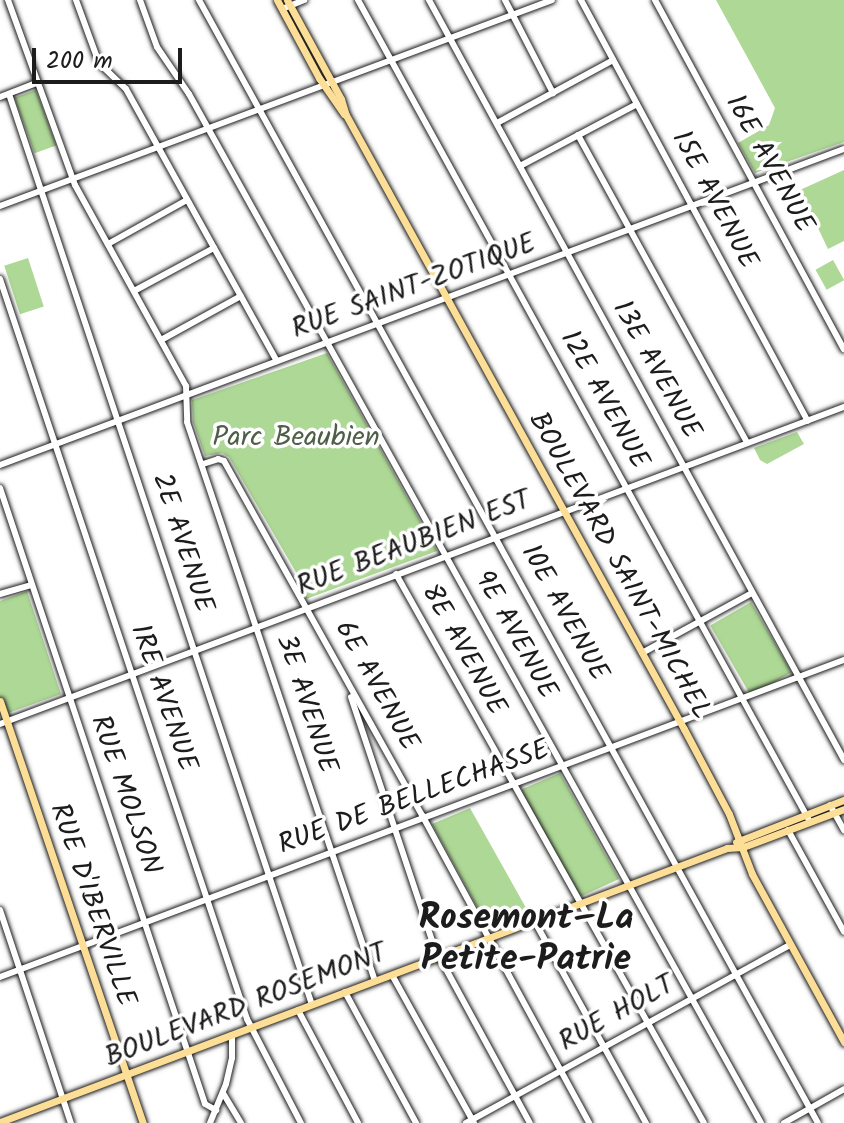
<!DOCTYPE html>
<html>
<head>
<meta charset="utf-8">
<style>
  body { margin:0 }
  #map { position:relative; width:844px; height:1123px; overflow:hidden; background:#fff; font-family:Kalam,sans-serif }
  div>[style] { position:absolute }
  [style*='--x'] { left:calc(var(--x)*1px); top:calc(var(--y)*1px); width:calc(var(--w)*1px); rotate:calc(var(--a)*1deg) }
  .green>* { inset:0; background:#aed896; transform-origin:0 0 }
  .roads { filter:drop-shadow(0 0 2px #1c1c1c) drop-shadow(0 0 2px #1c1c1c) }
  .minor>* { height:6px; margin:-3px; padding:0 3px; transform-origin:3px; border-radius:3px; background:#fff }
  .major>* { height:7px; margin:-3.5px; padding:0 3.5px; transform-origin:3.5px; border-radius:3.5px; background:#fcde96 }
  span { translate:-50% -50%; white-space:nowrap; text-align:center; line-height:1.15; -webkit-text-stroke:7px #fff; paint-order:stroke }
  .street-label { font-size:28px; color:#1c1c1c }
  .park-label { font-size:28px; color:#4f5e47 }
  .district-label { font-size:36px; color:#1c1c1c; font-weight:700 }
  .scale { position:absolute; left:32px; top:48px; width:150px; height:36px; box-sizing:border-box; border:4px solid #1c1c1c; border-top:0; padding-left:10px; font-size:24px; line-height:28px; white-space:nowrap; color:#1c1c1c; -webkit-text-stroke:6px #fff; paint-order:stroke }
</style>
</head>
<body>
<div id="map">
  <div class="green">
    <i style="clip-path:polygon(716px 0,844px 0,844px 142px,755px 173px,738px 143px,769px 125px,775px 108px)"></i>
    <i style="left:36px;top:90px;width:59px;height:23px;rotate:70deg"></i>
    <i style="clip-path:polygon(844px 170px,844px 241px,828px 249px,800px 190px)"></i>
    <i style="left:28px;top:258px;width:51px;height:25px;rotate:72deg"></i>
    <i style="left:833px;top:260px;width:23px;height:20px;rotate:61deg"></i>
    <i style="clip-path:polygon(327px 353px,437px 551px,306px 599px,297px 574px,229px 457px,222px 453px,205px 456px,193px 422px,192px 400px)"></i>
    <i style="clip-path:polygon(797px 432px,804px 444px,767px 464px,760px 460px,754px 448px)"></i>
    <i style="clip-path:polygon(27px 591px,61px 694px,0 716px,0 601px)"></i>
    <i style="left:751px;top:602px;width:81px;height:47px;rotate:60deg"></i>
    <i style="clip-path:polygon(560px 773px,619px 879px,582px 896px,578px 895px,520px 790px)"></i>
    <i style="clip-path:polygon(470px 808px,530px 915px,488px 927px,432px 824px)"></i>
  </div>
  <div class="roads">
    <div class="minor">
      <i style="--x:8;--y:0;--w:197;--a:70.1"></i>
      <i style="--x:75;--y:185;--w:230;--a:61.1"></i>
      <i style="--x:186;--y:386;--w:36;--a:88"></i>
      <i style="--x:187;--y:422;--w:590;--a:71.41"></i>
      <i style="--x:76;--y:0;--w:67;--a:69.9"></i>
      <i style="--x:99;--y:63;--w:37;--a:44"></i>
      <i style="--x:126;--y:89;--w:311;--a:61"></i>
      <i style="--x:140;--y:0;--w:50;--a:70.1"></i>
      <i style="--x:157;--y:47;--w:57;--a:55.8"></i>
      <i style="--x:189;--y:94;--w:1177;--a:60.93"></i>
      <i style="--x:199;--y:0;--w:1282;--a:61.14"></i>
      <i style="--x:358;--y:0;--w:938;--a:61.19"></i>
      <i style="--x:429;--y:0;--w:866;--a:61.36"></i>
      <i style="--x:505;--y:0;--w:105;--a:62.7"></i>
      <i style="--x:581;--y:0;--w:478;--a:61.7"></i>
      <i style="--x:655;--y:0;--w:397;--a:61.6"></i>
      <i style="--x:282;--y:9;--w:24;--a:-22"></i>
      <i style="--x:9;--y:94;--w:960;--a:71.6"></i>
      <i style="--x:0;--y:97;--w:40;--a:-21"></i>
      <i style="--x:497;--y:123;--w:132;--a:-28.5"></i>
      <i style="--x:578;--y:135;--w:351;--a:61.2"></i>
      <i style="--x:520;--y:166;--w:132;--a:-27.9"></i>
      <i style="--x:0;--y:206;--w:589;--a:-20.46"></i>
      <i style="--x:108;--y:244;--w:90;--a:-29.1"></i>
      <i style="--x:0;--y:279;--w:780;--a:71.54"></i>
      <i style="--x:247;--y:1019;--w:117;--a:62.6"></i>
      <i style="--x:134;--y:291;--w:91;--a:-28.3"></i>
      <i style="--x:161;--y:340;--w:91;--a:-28.8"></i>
      <i style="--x:203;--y:464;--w:16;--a:-18"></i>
      <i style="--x:218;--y:459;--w:6;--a:18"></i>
      <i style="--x:224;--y:461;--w:406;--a:60.8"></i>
      <i style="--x:422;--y:815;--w:350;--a:61.5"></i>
      <i style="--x:0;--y:465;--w:901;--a:-20.53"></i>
      <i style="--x:0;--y:488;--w:649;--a:71.59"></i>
      <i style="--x:205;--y:1104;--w:13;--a:29"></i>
      <i style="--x:396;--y:574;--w:629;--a:60.71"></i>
      <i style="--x:0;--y:594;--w:33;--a:-16"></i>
      <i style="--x:642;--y:653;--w:125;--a:-28.6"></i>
      <i style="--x:351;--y:697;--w:266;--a:71.6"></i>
      <i style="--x:435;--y:949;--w:198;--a:61.4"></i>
      <i style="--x:0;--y:724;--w:902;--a:-20.59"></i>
      <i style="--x:830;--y:805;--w:29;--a:61"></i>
      <i style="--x:788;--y:830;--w:116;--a:61.2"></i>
      <i style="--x:0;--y:910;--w:225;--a:71.6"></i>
      <i style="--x:535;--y:922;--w:230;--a:61.1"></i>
      <i style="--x:392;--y:975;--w:169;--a:61"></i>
      <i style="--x:0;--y:977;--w:902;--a:-20.59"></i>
      <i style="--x:345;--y:992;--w:149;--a:61.5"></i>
      <i style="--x:298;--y:1010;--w:128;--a:62"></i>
      <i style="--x:223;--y:1093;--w:35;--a:59"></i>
      <i style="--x:210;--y:1123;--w:42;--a:-67.7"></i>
      <i style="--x:226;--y:1084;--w:27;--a:-77"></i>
      <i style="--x:232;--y:1058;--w:23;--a:-90"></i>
      <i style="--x:466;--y:1123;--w:370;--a:-28.8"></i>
      <i style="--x:784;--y:1123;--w:69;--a:-29.5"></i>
    </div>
    <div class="major">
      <i style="--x:277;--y:0;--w:89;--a:61.7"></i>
      <i style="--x:319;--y:78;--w:44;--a:55.2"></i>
      <i style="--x:287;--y:0;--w:113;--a:61.4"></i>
      <i style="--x:341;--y:99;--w:17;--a:73"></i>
      <i style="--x:346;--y:115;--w:701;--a:61.17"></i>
      <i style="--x:684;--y:729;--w:96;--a:62.1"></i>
      <i style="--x:729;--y:814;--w:64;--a:69"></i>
      <i style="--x:752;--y:874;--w:192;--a:61.3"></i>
      <i style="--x:0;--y:701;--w:446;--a:71.3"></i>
      <i style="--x:736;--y:842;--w:116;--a:-21.3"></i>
      <i style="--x:0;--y:1122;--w:777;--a:-20.65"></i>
      <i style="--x:727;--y:848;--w:16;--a:-4"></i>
      <i style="--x:743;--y:847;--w:108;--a:-20.6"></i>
    </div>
  </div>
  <div class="street-label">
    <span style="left:769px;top:164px;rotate:61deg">16E AVENUE</span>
    <span style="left:714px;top:200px;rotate:62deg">15E AVENUE</span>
    <span style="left:414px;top:287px;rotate:-20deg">RUE SAINT-ZOTIQUE</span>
    <span style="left:656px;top:370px;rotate:61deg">13E AVENUE</span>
    <span style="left:604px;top:400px;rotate:61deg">12E AVENUE</span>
    <span style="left:182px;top:543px;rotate:72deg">2E AVENUE</span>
    <span style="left:414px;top:544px;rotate:-21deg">RUE BEAUBIEN EST</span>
    <span style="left:619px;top:566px;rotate:61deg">BOULEVARD SAINT-MICHEL</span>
    <span style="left:564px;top:613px;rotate:61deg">10E AVENUE</span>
    <span style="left:515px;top:635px;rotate:61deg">9E AVENUE</span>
    <span style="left:463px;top:650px;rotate:61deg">8E AVENUE</span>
    <span style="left:376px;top:686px;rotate:61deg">6E AVENUE</span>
    <span style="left:163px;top:698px;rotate:71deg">1RE AVENUE</span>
    <span style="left:306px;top:704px;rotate:72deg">3E AVENUE</span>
    <span style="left:125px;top:795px;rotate:71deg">RUE MOLSON</span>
    <span style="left:414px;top:798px;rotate:-20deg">RUE DE BELLECHASSE</span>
    <span style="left:92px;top:905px;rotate:71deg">RUE D'IBERVILLE</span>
    <span style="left:246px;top:1006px;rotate:-21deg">BOULEVARD ROSEMONT</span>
    <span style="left:617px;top:1014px;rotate:-29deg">RUE HOLT</span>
  </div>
  <div class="park-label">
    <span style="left:296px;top:438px">Parc Beaubien</span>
  </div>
  <div class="district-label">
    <span style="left:526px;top:939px">Rosemont–La<br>Petite-Patrie</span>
  </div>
  <div class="scale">200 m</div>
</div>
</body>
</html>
